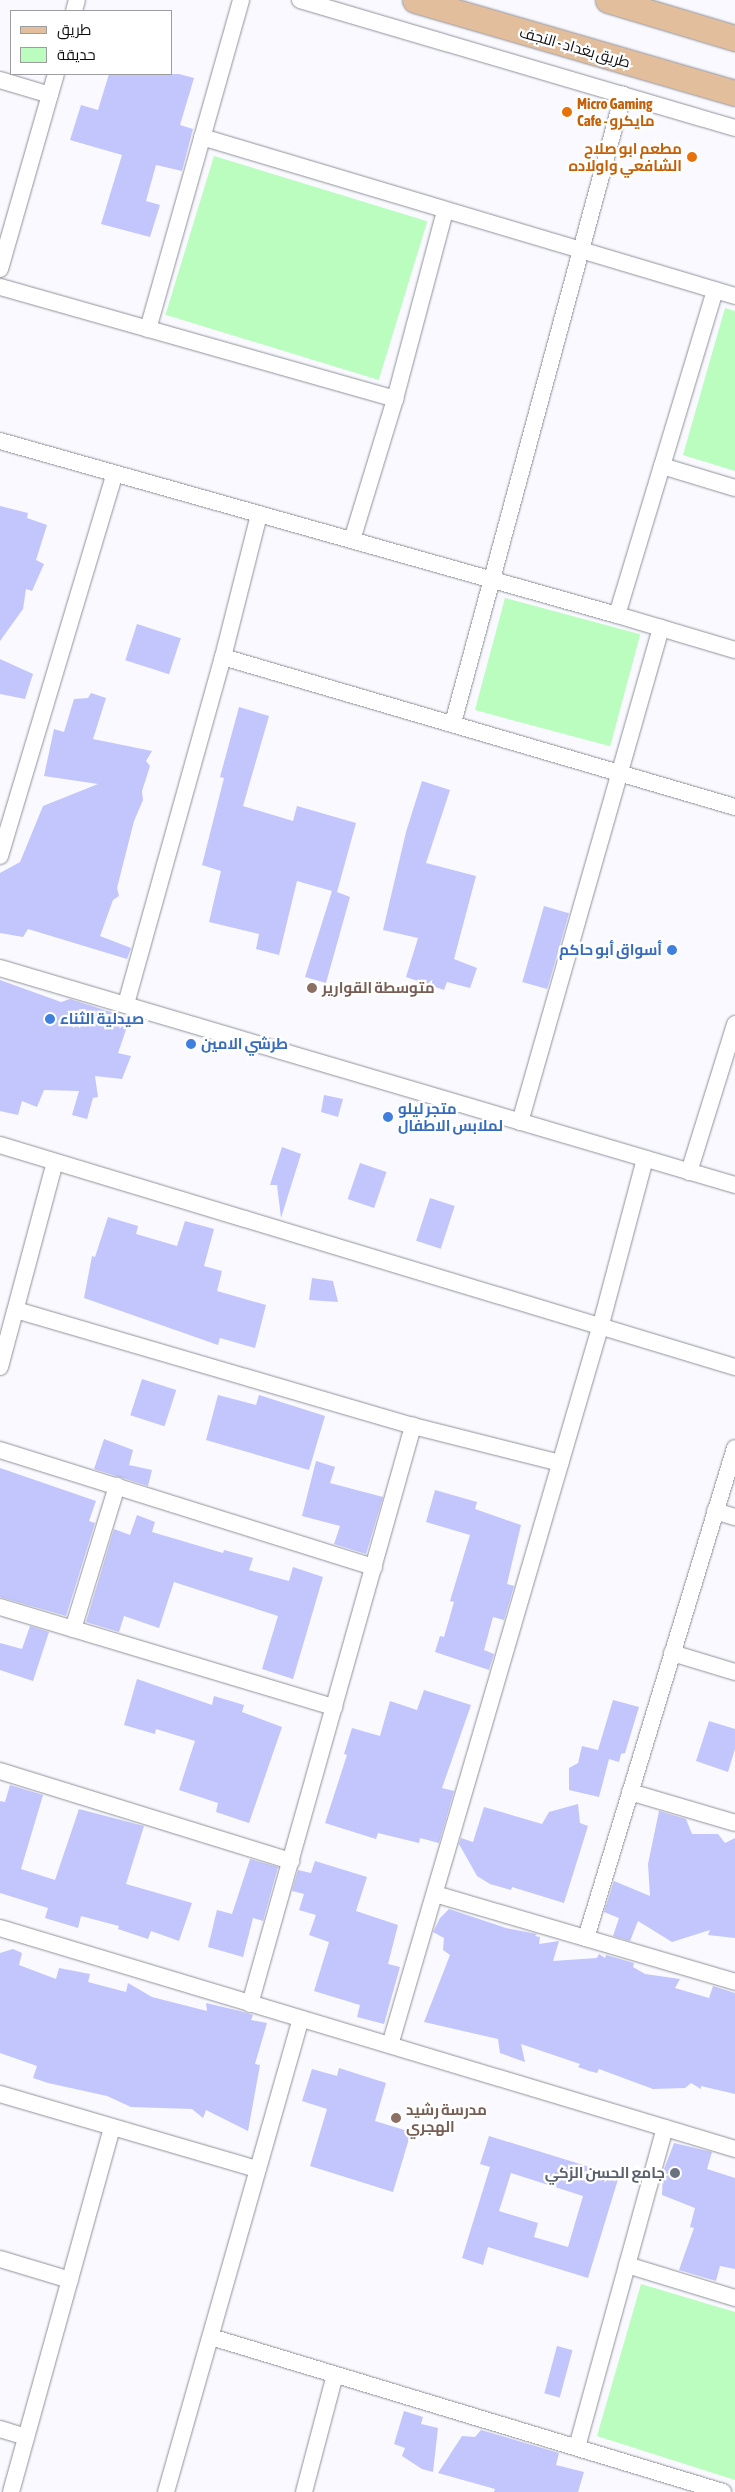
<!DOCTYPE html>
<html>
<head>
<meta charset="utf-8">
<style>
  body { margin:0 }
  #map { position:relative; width:735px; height:2492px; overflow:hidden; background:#f9f9ff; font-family:"Asap Condensed",Cairo,sans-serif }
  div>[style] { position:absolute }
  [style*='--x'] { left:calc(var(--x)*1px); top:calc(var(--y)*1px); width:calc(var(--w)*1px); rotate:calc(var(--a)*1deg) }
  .green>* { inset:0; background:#bafdbf; transform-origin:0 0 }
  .building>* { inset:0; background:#c2c6fd; transform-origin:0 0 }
  .roads { filter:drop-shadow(0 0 1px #909199) drop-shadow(0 0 1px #909199) }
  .street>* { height:16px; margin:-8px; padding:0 8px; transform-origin:8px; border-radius:8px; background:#fff }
  .primary>* { height:25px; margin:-12.5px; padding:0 12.5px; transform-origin:12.5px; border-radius:12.5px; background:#e3be9d }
  .dots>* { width:14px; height:14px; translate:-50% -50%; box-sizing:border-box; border:2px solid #fff; border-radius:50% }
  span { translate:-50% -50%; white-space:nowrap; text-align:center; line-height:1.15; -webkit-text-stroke:4.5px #fff; paint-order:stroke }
  .street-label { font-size:15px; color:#0b0b0e }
  .food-label { font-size:15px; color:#c56008; font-weight:700 }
  .left { translate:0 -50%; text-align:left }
  .right { translate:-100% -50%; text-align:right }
  .shop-label { font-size:15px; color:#366cbe; font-weight:700 }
  .education-label { font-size:15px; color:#785e54; font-weight:700 }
  .worship-label { font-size:15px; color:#5b616d; font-weight:700 }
  .legend { position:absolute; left:10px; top:10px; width:162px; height:65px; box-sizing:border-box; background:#fff; border:1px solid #9d9d9f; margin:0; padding:6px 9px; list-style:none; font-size:15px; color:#0b0b0e }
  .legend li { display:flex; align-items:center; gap:10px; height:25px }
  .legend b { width:25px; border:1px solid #9d9d9f }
</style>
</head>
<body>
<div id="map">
  <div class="green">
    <i style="left:214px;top:156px;width:223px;height:166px;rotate:17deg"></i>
    <i style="clip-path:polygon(725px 308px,735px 311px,735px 471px,683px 455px)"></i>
    <i style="left:505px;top:598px;width:140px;height:116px;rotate:15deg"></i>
    <i style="clip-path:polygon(641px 2284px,735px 2312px,735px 2480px,597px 2436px)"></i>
  </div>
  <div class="building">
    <i style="clip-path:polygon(109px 74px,179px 74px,194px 78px,180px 125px,193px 129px,182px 171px,156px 165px,146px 201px,160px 205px,150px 237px,101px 224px,122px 155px,70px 140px,81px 105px,98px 110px)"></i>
    <i style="clip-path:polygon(0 506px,28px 513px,27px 518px,47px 525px,36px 560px,44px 564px,32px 591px,26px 589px,23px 609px,0 641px)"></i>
    <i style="left:137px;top:624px;width:46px;height:38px;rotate:18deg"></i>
    <i style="clip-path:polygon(0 659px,33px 674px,25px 699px,0 694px)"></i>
    <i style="clip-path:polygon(91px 693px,106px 698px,93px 739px,152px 751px,146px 761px,150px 766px,142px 791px,143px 800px,134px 821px,117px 888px,119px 896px,113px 900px,100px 936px,131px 948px,127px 959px,28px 929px,23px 937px,0 933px,0 873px,20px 862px,43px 806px,98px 784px,44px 776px,54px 729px,64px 732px,74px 699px,88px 698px)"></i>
    <i style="clip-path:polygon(239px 707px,269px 716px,243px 806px,293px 821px,297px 806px,356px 823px,337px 892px,350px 897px,326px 983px,305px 977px,332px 891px,297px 881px,279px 955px,256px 949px,259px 934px,209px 922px,221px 871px,202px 865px,224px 778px,220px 777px)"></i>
    <i style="clip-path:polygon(422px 781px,450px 790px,426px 863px,476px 876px,454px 959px,477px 968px,470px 988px,447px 982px,444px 990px,406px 977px,418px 938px,383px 930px,406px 832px)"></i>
    <i style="left:544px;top:906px;width:26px;height:79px;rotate:16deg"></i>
    <i style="clip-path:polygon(0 980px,61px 1002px,70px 999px,130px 1018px,118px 1053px,131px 1056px,122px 1079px,95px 1076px,98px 1097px,93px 1098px,87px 1119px,72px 1115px,79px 1091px,44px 1090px,37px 1107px,22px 1101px,18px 1115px,0 1111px)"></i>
    <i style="clip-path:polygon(324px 1095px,343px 1099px,338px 1117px,321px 1112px)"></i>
    <i style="clip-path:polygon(282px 1147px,301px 1154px,281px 1218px,277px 1185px,270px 1185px)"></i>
    <i style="left:360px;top:1163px;width:28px;height:38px;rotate:19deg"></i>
    <i style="left:430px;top:1198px;width:26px;height:45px;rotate:18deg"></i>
    <i style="clip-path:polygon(108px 1217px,138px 1226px,136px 1234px,177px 1246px,185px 1221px,214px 1229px,204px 1266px,222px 1271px,217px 1291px,266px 1305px,255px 1348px,220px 1338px,218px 1345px,84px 1298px,92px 1256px,95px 1257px)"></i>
    <i style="clip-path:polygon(312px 1278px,333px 1281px,338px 1302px,309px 1300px)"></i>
    <i style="left:142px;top:1379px;width:36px;height:38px;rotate:18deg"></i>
    <i style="clip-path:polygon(218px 1395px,256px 1405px,259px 1395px,325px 1416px,309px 1470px,206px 1440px)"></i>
    <i style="clip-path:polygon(104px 1439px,133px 1450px,129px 1465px,152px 1470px,148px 1486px,94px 1469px)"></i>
    <i style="clip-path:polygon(316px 1461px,335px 1467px,330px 1483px,383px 1497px,366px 1554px,334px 1544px,340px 1526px,302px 1516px)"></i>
    <i style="clip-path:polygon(0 1468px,96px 1501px,89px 1521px,95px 1523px,66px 1616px,0 1597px)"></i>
    <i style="clip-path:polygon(435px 1490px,477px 1502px,475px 1509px,521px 1525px,507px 1584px,514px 1586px,504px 1620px,493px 1617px,484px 1650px,494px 1654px,489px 1670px,435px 1652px,440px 1636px,444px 1637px,454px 1602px,450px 1601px,470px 1535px,426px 1522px)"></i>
    <i style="clip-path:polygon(137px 1515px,155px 1522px,152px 1532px,223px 1553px,224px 1550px,253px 1558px,249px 1570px,289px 1581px,293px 1567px,323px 1577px,293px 1679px,262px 1669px,278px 1616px,174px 1582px,159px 1628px,124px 1616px,119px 1632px,86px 1622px,114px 1529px,130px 1535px)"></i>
    <i style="clip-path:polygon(30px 1626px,49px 1632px,33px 1681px,0 1670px,0 1643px,22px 1649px)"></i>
    <i style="clip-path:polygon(137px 1679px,212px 1705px,214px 1696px,244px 1705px,242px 1712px,282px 1727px,249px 1823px,216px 1812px,218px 1803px,179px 1790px,195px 1741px,156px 1729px,155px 1734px,124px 1725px)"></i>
    <i style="clip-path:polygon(424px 1690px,471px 1705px,442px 1788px,454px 1791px,439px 1843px,420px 1838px,419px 1843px,378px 1833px,376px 1839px,325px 1823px,347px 1755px,344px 1754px,352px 1728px,380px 1736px,390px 1701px,417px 1710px)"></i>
    <i style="clip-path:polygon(613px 1700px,639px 1707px,625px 1753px,621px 1754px,619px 1762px,609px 1759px,599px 1797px,569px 1790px,569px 1768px,578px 1763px,582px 1746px,598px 1750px)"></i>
    <i style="clip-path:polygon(709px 1721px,735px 1729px,735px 1749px,728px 1772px,696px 1761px)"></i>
    <i style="clip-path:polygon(10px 1785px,43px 1795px,21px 1869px,55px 1880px,79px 1809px,144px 1826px,126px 1884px,192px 1903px,179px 1941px,151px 1931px,148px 1939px,118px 1929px,119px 1926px,81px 1916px,78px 1928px,45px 1918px,48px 1908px,0 1893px,0 1801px,5px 1802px)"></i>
    <i style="clip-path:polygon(578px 1804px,580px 1823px,588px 1826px,564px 1903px,512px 1887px,511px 1890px,490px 1884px,477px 1876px,459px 1844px,461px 1838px,473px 1842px,484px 1807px,542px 1824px,549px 1812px)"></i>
    <i style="clip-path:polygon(659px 1811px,686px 1819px,692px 1834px,718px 1834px,725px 1843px,735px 1838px,735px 1938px,708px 1935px,710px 1930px,672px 1942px,638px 1921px,630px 1941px,613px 1936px,619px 1918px,604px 1912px,614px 1881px,650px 1896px,648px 1864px)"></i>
    <i style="clip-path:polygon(250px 1859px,278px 1867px,263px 1921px,253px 1918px,243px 1957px,208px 1947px,217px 1910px,232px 1914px)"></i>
    <i style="clip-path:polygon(315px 1861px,367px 1877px,356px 1911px,398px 1925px,388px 1964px,400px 1967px,384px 2024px,357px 2017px,360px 2005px,314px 1991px,329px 1942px,309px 1935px,316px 1915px,299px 1910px,304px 1894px,292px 1891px,298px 1870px,311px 1873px)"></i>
    <i style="clip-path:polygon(449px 1909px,506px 1928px,537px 1934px,535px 1936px,540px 1937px,539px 1944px,559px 1941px,553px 1961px,597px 1958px,599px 1954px,605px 1958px,606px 1955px,634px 1963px,633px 1967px,645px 1974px,680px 1979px,675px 1988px,709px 1998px,713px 1986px,735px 1993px,735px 2094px,701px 2086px,701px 2089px,691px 2083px,685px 2088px,653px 2089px,599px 2069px,597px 2073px,589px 2071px,578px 2067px,580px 2064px,521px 2044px,525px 2062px,500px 2053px,498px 2039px,424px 2022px,450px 1955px,443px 1950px,444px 1938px,433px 1932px,440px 1918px)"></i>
    <i style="clip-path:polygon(13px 1949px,22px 1953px,19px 1965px,56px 1979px,59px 1968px,90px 1974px,88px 1982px,126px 1992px,128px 1983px,152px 1997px,207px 2011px,206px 2003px,240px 2011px,253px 2015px,251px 2020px,267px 2023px,255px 2064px,260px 2065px,248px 2131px,206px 2110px,203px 2118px,192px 2109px,131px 2107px,107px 2096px,48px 2083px,33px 2078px,37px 2066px,0 2053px,0 1953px)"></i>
    <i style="clip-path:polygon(339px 2068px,386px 2083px,375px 2121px,411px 2132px,393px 2192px,310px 2166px,327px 2109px,302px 2101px,312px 2069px,337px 2076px)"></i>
    <i style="clip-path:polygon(evenodd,489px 2136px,619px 2176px,588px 2278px,488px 2247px,483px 2265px,462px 2258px,490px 2167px,480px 2164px,489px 2136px,511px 2173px,583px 2196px,568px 2247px,534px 2237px,538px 2223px,499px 2211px,511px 2173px)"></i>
    <i style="clip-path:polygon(674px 2143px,712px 2152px,707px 2169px,735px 2178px,735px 2269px,720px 2266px,716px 2281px,679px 2270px,694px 2228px,690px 2227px,695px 2208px,662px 2195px,663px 2172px)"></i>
    <i style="left:557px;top:2346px;width:16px;height:49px;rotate:15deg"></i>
    <i style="clip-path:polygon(404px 2411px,423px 2417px,421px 2424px,438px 2428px,433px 2472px,422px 2469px,402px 2456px,405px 2448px,394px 2444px)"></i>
    <i style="clip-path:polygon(481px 2430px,559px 2453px,556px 2465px,584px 2472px,578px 2492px,494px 2492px,495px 2489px,438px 2473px,462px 2436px,475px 2437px)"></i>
  </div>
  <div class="roads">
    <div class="street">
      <i style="--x:300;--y:0;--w:453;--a:16.4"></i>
      <i style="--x:74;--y:11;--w:11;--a:-75"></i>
      <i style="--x:0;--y:80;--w:52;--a:16.7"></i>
      <i style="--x:202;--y:137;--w:556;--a:16.61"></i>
      <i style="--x:0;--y:269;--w:203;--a:-74"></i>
      <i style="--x:0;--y:287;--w:411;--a:15.8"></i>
      <i style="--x:148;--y:329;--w:342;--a:-74.2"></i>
      <i style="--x:0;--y:441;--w:641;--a:15.75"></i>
      <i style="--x:662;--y:466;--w:76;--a:16.8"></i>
      <i style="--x:352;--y:540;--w:147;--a:-73"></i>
      <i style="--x:395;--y:399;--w:195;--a:-75.1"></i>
      <i style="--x:661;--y:628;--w:77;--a:16.6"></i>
      <i style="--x:223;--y:657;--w:534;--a:16.33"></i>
      <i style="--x:453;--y:723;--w:651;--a:-74.85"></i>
      <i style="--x:0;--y:856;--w:397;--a:-73.3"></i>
      <i style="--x:0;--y:968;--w:766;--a:16.45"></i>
      <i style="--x:126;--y:1004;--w:360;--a:-74.4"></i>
      <i style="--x:223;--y:657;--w:146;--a:-75.8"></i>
      <i style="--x:520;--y:1122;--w:514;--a:-74.07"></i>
      <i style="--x:661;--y:628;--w:46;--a:-163.5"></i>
      <i style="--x:617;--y:615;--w:339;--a:-73.2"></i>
      <i style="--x:0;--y:1145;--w:768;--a:16.81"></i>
      <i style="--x:689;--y:1172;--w:155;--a:-72.7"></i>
      <i style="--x:16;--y:1310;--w:414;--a:16.3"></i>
      <i style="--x:413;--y:1426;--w:152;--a:14.1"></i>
      <i style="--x:0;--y:1367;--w:212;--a:-75"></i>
      <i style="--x:0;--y:1450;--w:392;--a:17.4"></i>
      <i style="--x:715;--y:1511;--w:21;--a:17"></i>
      <i style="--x:0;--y:1607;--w:349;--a:16.7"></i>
      <i style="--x:73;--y:1629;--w:150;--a:-72.9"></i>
      <i style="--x:672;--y:1653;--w:66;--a:16.8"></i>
      <i style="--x:0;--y:1771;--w:305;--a:17.2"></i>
      <i style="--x:630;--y:1792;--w:109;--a:16.4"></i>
      <i style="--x:435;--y:1894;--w:313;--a:16.3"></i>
      <i style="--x:0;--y:1928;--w:768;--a:16.73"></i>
      <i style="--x:586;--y:1938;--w:512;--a:-73.09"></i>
      <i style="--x:250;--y:2004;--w:601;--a:-74.25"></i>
      <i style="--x:390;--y:2045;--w:747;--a:-73.68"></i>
      <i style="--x:600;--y:1328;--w:175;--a:-75.1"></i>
      <i style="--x:0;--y:2094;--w:268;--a:16.3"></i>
      <i style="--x:0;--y:2259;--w:73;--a:16.7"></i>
      <i style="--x:627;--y:2265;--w:113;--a:17"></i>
      <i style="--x:211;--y:2337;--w:535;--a:16.84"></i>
      <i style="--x:0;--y:2429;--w:27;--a:17"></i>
      <i style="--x:577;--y:2447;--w:331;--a:-74.6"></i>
      <i style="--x:11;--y:2492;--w:377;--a:-74.5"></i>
      <i style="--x:166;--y:2492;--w:492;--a:-74.1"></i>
      <i style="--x:304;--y:2492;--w:121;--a:-75.2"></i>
    </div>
    <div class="primary">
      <i style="--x:415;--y:0;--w:333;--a:16.2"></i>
      <i style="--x:608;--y:0;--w:133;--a:16.7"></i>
    </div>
  </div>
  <div class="dots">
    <i style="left:567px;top:112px;background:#e8710a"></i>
    <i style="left:692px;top:157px;background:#e8710a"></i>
    <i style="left:672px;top:950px;background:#3f7fe0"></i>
    <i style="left:312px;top:988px;background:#8d6e63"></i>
    <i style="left:50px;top:1019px;background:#3f7fe0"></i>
    <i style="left:191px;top:1044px;background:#3f7fe0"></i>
    <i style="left:388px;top:1117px;background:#3f7fe0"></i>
    <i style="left:396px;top:2118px;background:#8d6e63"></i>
    <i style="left:675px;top:2173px;background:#6b7280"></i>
  </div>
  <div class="street-label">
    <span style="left:575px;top:47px;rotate:16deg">طريق بغداد - النجف</span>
  </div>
  <div class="food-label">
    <span class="left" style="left:577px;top:112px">Micro Gaming<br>Cafe - مايكرو</span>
    <span class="right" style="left:682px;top:157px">مطعم ابو صلاح<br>الشافعي واولاده</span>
  </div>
  <div class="shop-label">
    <span class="right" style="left:662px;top:950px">أسواق أبو حاكم</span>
    <span class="left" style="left:60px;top:1019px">صيدلية الثناء</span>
    <span class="left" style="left:201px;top:1044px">طرشي الامين</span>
    <span class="left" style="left:398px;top:1117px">متجر ليلو<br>لملابس الاطفال</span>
  </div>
  <div class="education-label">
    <span class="left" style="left:322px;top:988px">متوسطة القوارير</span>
    <span class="left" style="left:406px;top:2118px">مدرسة رشيد<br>الهجري</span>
  </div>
  <div class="worship-label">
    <span class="right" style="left:665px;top:2173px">جامع الحسن الزكي</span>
  </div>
  <ul class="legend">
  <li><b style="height:6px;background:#e3be9d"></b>طريق</li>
  <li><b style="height:14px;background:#bafdbf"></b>حديقة</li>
  </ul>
</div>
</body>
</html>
